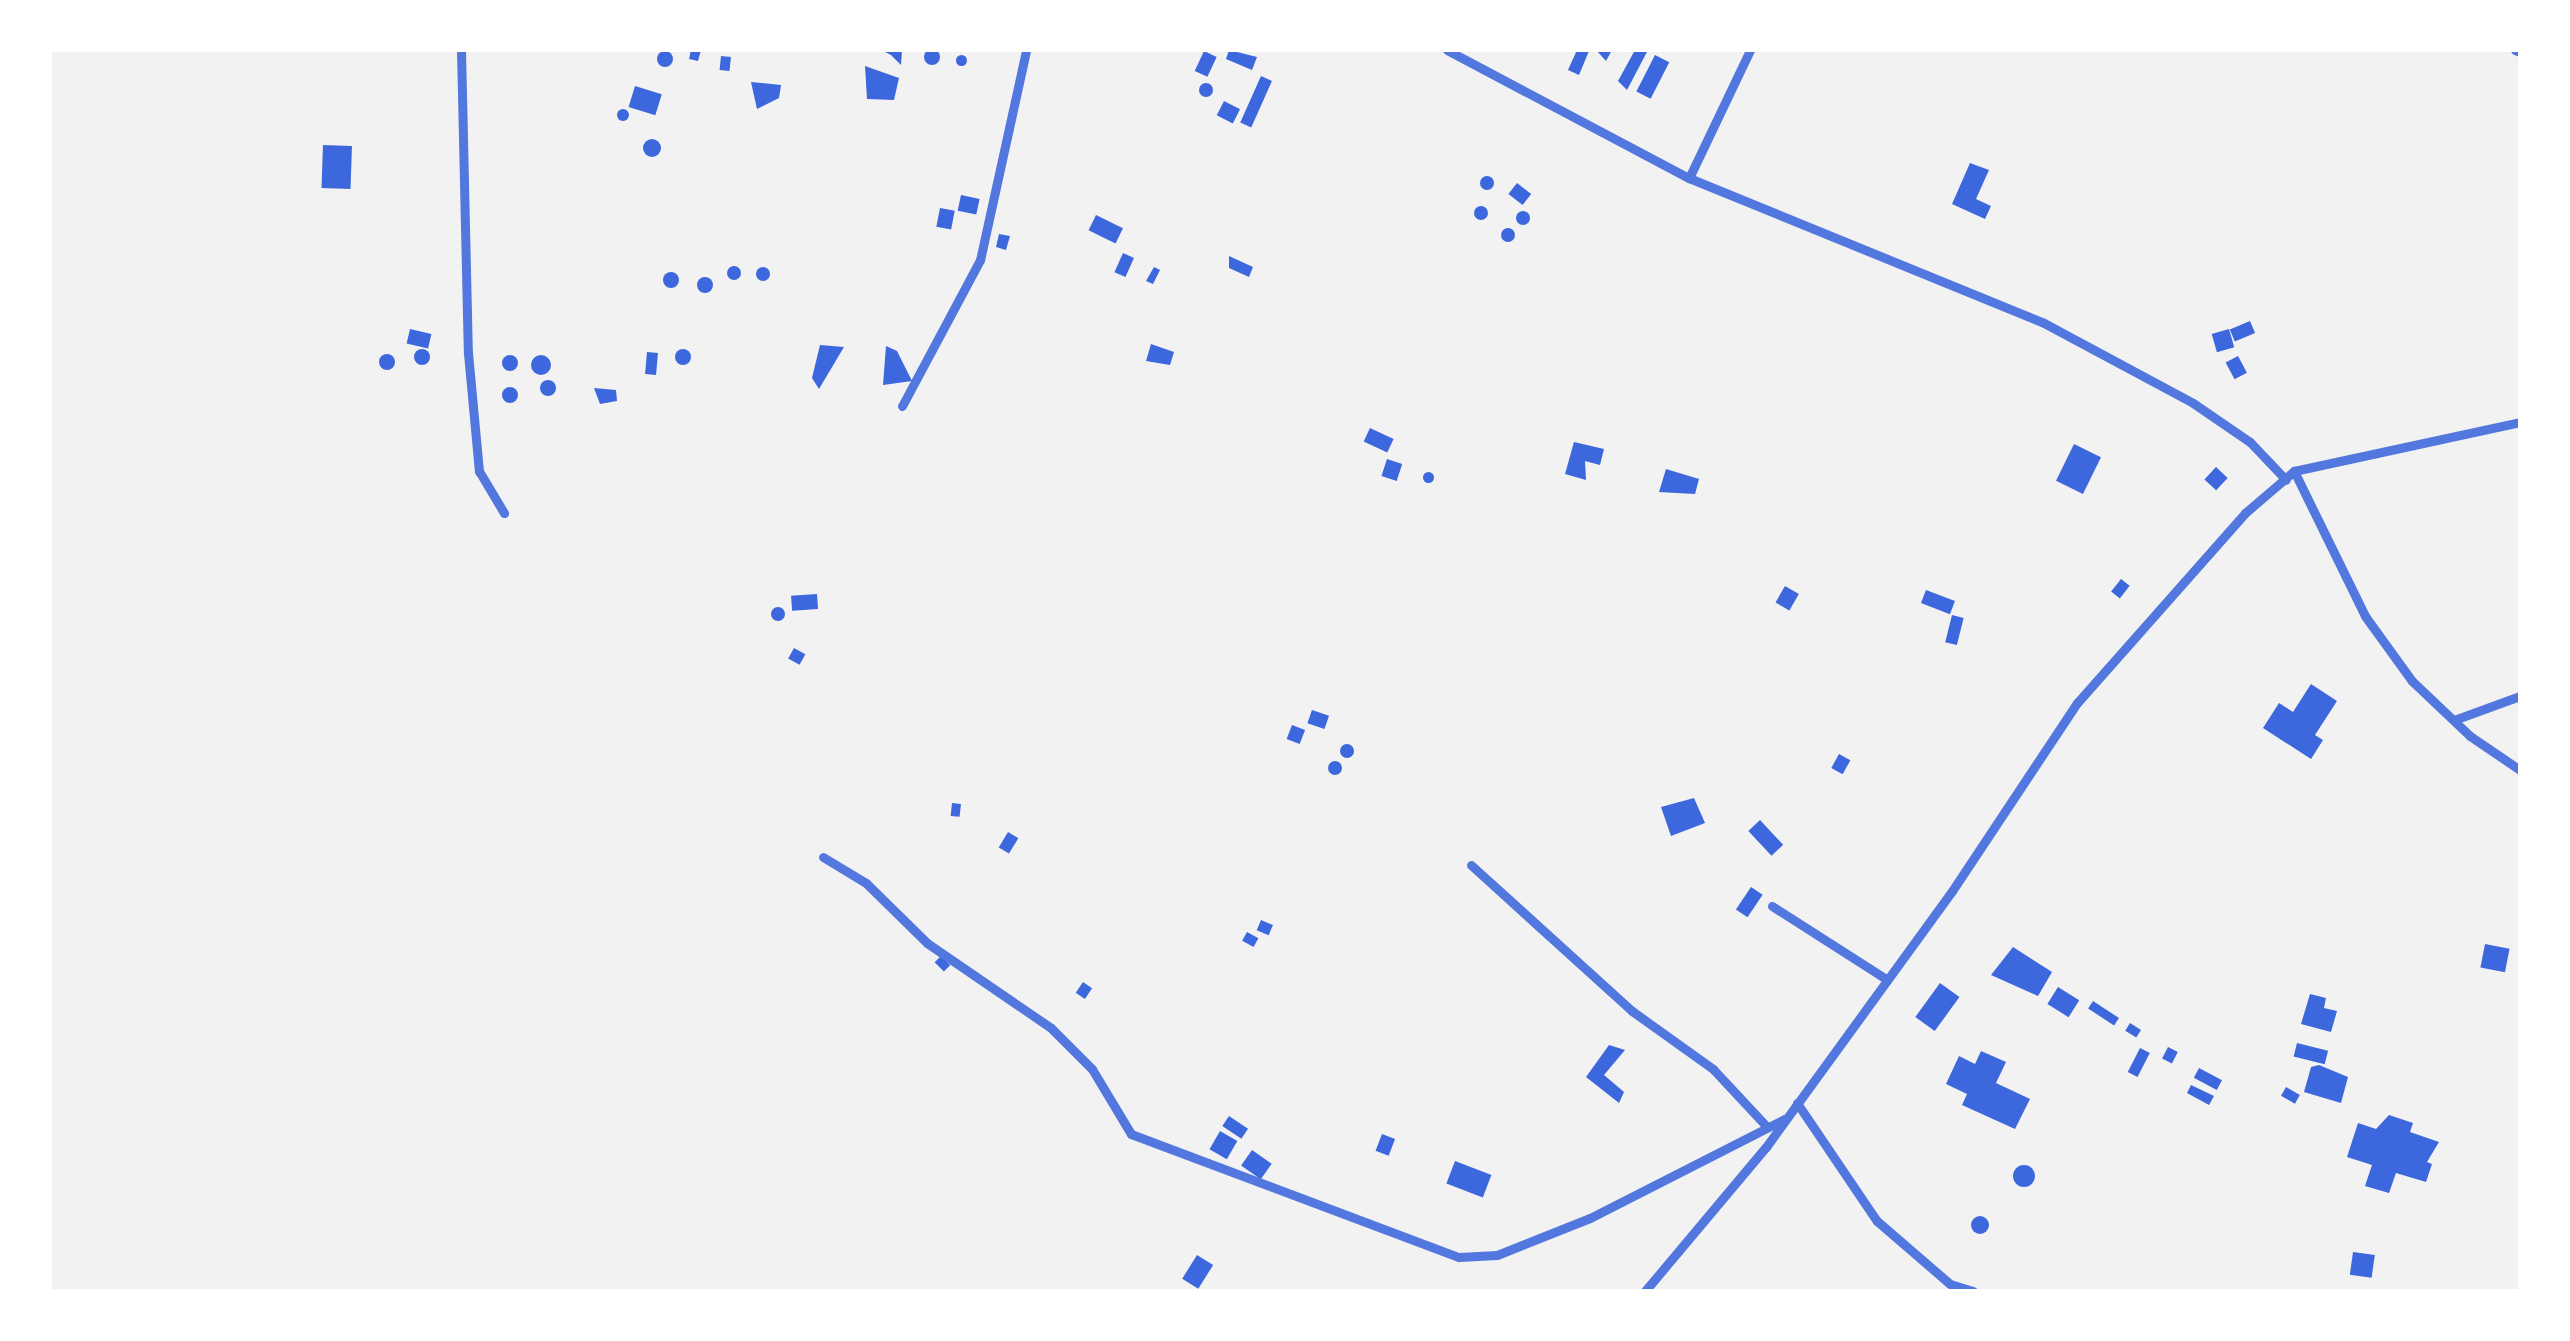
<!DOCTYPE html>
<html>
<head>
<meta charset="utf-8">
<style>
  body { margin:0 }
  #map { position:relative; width:2570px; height:1341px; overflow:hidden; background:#f2f2f2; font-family:"Noto Sans",sans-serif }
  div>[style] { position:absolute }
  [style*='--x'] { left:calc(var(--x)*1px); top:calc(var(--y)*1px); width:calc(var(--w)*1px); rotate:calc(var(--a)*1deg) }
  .building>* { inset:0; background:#3d67dc; transform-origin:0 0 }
  .round { border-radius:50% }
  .minor>* { height:9px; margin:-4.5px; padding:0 4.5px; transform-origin:4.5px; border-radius:4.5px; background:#5277de }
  span { translate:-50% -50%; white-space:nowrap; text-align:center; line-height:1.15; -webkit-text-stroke:8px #fff; paint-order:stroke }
  .frame { position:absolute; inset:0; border:52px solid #fff; pointer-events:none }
</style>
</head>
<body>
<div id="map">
  <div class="building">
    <i class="round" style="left:924px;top:49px;width:16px;height:16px"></i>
    <i style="clip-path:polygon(691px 50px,701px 50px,698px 61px,689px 59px)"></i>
    <i style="clip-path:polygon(881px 50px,902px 50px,901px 65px,891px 55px)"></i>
    <i style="clip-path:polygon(1229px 50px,1257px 57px,1252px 70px,1226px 59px)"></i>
    <i style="clip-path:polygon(1577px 50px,1589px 51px,1579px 75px,1568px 70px)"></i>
    <i style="clip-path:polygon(1596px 50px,1612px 50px,1606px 61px)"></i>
    <i style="clip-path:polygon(1635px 50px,1648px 50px,1627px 90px,1618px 81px)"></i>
    <i style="left:1204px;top:51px;width:14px;height:22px;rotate:25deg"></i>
    <i class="round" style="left:657px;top:51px;width:16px;height:16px"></i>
    <i class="round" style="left:955.5px;top:54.5px;width:11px;height:11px"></i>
    <i style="left:1655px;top:55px;width:16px;height:41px;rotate:27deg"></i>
    <i style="left:721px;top:56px;width:10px;height:14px;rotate:6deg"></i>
    <i style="clip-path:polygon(865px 66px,899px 78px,894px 100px,867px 99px)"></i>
    <i style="left:1261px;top:76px;width:12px;height:51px;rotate:24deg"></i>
    <i style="clip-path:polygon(751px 82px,781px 85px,779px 98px,757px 109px)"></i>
    <i class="round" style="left:1199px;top:83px;width:14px;height:14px"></i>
    <i style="left:635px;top:86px;width:28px;height:22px;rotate:17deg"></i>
    <i style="left:1224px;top:101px;width:18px;height:16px;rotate:27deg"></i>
    <i class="round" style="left:617px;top:109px;width:12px;height:12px"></i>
    <i class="round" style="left:643px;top:139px;width:18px;height:18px"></i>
    <i style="left:323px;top:145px;width:29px;height:43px;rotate:2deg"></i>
    <i style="clip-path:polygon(1970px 163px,1989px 170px,1976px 199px,1991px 206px,1985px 219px,1952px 204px)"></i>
    <i class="round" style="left:1480px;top:176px;width:14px;height:14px"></i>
    <i style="left:1517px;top:183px;width:18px;height:14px;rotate:38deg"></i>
    <i style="left:961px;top:195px;width:19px;height:16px;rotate:12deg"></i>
    <i class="round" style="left:1474px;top:206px;width:14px;height:14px"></i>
    <i style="left:940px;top:208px;width:15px;height:19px;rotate:11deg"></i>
    <i class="round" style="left:1516px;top:211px;width:14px;height:14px"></i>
    <i style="left:1096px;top:215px;width:30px;height:17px;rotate:26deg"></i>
    <i class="round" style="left:1501px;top:228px;width:14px;height:14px"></i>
    <i style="clip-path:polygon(999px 234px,1010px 236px,1006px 250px,996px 247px)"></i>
    <i style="left:1123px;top:253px;width:12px;height:21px;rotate:24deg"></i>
    <i style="clip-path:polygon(1229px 256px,1253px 267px,1249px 277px,1229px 268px)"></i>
    <i class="round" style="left:727px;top:266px;width:14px;height:14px"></i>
    <i style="clip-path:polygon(1154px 267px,1160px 270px,1153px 284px,1146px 281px)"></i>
    <i class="round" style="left:756px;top:267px;width:14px;height:14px"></i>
    <i class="round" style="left:663px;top:272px;width:16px;height:16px"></i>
    <i class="round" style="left:697px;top:277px;width:16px;height:16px"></i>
    <i style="left:2250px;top:321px;width:13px;height:22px;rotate:67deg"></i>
    <i style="left:410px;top:329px;width:22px;height:15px;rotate:13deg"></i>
    <i style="left:2229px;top:329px;width:19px;height:18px;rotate:74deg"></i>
    <i style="clip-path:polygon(1151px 344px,1174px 352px,1170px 365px,1146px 361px)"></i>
    <i style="clip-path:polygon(820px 345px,844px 347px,819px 389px,812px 378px)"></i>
    <i style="clip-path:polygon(886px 346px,897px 351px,912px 381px,883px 385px)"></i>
    <i class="round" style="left:414px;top:349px;width:16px;height:16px"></i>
    <i class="round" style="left:675px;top:349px;width:16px;height:16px"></i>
    <i style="left:647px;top:352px;width:11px;height:22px;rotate:5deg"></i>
    <i class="round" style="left:379px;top:354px;width:16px;height:16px"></i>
    <i class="round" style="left:502px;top:355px;width:16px;height:16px"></i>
    <i class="round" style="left:531px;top:355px;width:20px;height:20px"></i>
    <i style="left:2238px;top:356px;width:19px;height:14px;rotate:62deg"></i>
    <i class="round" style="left:540px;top:380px;width:16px;height:16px"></i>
    <i class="round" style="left:502px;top:387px;width:16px;height:16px"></i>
    <i style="clip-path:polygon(594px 388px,616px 390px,617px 401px,600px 404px)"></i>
    <i style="left:1370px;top:428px;width:26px;height:15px;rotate:25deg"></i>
    <i style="clip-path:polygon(1574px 442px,1604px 449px,1600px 465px,1585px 461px,1586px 480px,1565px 474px)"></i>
    <i style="left:2074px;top:444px;width:30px;height:41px;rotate:26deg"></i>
    <i style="left:1387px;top:459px;width:16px;height:18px;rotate:18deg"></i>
    <i style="left:2216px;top:467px;width:16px;height:17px;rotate:43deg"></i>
    <i style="clip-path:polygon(1666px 469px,1699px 479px,1695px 494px,1659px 492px)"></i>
    <i class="round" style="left:1422.5px;top:471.5px;width:11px;height:11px"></i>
    <i style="left:2121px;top:579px;width:11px;height:16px;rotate:38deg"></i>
    <i style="left:1785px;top:586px;width:16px;height:19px;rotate:30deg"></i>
    <i style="left:1926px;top:590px;width:31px;height:14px;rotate:21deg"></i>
    <i style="left:817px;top:594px;width:15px;height:26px;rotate:86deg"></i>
    <i class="round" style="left:771px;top:607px;width:14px;height:14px"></i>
    <i style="left:1952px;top:615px;width:12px;height:28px;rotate:14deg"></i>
    <i style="left:794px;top:648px;width:13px;height:12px;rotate:29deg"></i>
    <i style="clip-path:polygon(2311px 684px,2337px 701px,2315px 735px,2323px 740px,2311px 759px,2263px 728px,2279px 703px,2293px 712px)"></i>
    <i style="left:1312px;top:710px;width:18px;height:14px;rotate:19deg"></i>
    <i style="left:1292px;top:725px;width:14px;height:15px;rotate:21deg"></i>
    <i class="round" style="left:1340px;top:744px;width:14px;height:14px"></i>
    <i style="left:1839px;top:754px;width:13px;height:16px;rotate:29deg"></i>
    <i class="round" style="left:1328px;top:761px;width:14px;height:14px"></i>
    <i style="clip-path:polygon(1694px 798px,1705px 823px,1671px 836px,1661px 807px)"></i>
    <i style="left:952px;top:803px;width:9px;height:13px;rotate:6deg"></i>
    <i style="left:1760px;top:820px;width:34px;height:16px;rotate:47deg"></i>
    <i style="left:1008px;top:832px;width:12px;height:18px;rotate:31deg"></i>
    <i style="left:1751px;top:887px;width:14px;height:27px;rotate:34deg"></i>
    <i style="left:1261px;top:920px;width:13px;height:11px;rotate:23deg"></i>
    <i style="left:1247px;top:932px;width:13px;height:10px;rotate:29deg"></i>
    <i style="left:2485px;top:944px;width:25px;height:24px;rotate:11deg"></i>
    <i style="clip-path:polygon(2013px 947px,2052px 972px,2038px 996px,1991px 975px)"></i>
    <i style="left:941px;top:956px;width:13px;height:9px;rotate:45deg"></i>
    <i style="left:1083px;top:982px;width:11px;height:13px;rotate:34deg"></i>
    <i style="left:1940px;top:983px;width:24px;height:42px;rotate:36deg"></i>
    <i style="left:2058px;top:987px;width:25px;height:20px;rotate:32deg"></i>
    <i style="clip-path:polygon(2310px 994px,2326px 998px,2324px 1008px,2337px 1011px,2331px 1032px,2301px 1024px)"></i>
    <i style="left:2093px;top:1001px;width:31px;height:9px;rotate:33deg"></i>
    <i style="left:2130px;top:1023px;width:13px;height:9px;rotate:32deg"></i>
    <i style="left:2297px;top:1043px;width:32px;height:14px;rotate:14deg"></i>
    <i style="clip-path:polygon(1609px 1045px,1625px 1050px,1604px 1075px,1624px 1092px,1619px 1103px,1586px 1077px)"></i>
    <i style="left:2168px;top:1047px;width:11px;height:13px;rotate:27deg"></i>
    <i style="left:2140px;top:1048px;width:11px;height:27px;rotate:27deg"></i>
    <i style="clip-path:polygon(1981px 1051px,2006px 1062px,1996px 1083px,2030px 1099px,2015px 1129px,1962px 1105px,1967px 1094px,1946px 1084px,1959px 1056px,1975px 1064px)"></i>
    <i style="clip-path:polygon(2319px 1065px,2348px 1077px,2341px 1103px,2304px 1092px,2311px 1067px)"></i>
    <i style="left:2199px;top:1068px;width:26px;height:11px;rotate:28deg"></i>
    <i style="clip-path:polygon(2191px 1085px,2214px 1096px,2209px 1105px,2187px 1093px)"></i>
    <i style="left:2286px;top:1087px;width:16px;height:10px;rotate:30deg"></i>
    <i style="clip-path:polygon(2389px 1115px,2413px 1123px,2410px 1132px,2439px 1142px,2427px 1162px,2432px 1164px,2426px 1182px,2396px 1173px,2389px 1193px,2365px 1186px,2372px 1165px,2347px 1157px,2358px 1123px,2376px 1129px)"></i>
    <i style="left:1229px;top:1116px;width:23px;height:12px;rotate:34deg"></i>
    <i style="left:1220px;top:1131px;width:20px;height:21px;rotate:30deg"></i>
    <i style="left:1382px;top:1134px;width:14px;height:18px;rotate:21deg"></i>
    <i style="left:1252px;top:1150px;width:24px;height:19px;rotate:35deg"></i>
    <i style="left:1455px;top:1161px;width:39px;height:24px;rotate:21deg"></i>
    <i class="round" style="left:2013px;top:1165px;width:22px;height:22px"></i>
    <i class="round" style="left:1971px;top:1216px;width:18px;height:18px"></i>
    <i style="left:2353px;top:1252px;width:22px;height:23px;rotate:8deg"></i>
    <i style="left:1197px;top:1255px;width:19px;height:28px;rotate:32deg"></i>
  </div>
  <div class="minor">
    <i style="--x:461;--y:50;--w:303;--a:88.7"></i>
    <i style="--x:468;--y:353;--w:119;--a:84.7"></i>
    <i style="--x:479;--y:471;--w:49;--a:59.2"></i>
    <i style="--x:1447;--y:50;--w:274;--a:27.9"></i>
    <i style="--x:1689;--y:178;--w:383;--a:22.2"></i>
    <i style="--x:2044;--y:323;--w:169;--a:28.2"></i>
    <i style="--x:2193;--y:403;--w:69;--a:34.4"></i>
    <i style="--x:2250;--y:442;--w:52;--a:46.5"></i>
    <i style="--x:2515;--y:50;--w:5;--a:22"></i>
    <i style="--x:1689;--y:178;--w:142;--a:-64.5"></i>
    <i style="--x:902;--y:406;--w:166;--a:-61.9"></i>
    <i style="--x:980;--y:260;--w:215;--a:-77.6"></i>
    <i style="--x:2294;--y:471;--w:161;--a:63.9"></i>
    <i style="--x:2365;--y:616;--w:80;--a:54.1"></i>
    <i style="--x:2412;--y:681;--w:80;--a:43.5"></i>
    <i style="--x:2470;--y:736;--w:60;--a:34.2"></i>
    <i style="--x:2454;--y:720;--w:70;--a:-20"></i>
    <i style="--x:823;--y:857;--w:50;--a:31.2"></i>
    <i style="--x:866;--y:883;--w:86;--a:44.5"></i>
    <i style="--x:927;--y:943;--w:150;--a:34.4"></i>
    <i style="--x:1051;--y:1028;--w:58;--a:45"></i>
    <i style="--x:1092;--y:1069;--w:76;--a:59"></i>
    <i style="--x:1131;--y:1134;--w:350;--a:20.6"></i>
    <i style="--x:1459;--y:1257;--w:38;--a:-3"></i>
    <i style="--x:1497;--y:1255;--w:100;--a:-21.7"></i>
    <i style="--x:1590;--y:1218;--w:218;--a:-27"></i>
    <i style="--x:1471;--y:865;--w:217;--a:42.2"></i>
    <i style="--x:1632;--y:1011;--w:100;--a:35.6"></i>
    <i style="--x:1713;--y:1069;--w:79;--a:47"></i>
    <i style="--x:1772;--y:906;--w:135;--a:32.6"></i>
    <i style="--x:1797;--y:1103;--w:143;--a:55.9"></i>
    <i style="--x:1877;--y:1221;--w:96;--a:40.8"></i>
    <i style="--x:1950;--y:1284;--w:24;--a:17"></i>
    <i style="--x:1645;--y:1291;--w:188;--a:-50"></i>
    <i style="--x:1766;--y:1147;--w:316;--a:-54"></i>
    <i style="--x:1952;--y:891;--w:226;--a:-56.4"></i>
    <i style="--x:2077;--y:703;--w:254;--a:-48.5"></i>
    <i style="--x:2245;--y:513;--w:65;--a:-40.6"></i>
    <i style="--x:2294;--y:471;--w:231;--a:-12.2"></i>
  </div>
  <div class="frame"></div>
</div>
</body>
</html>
